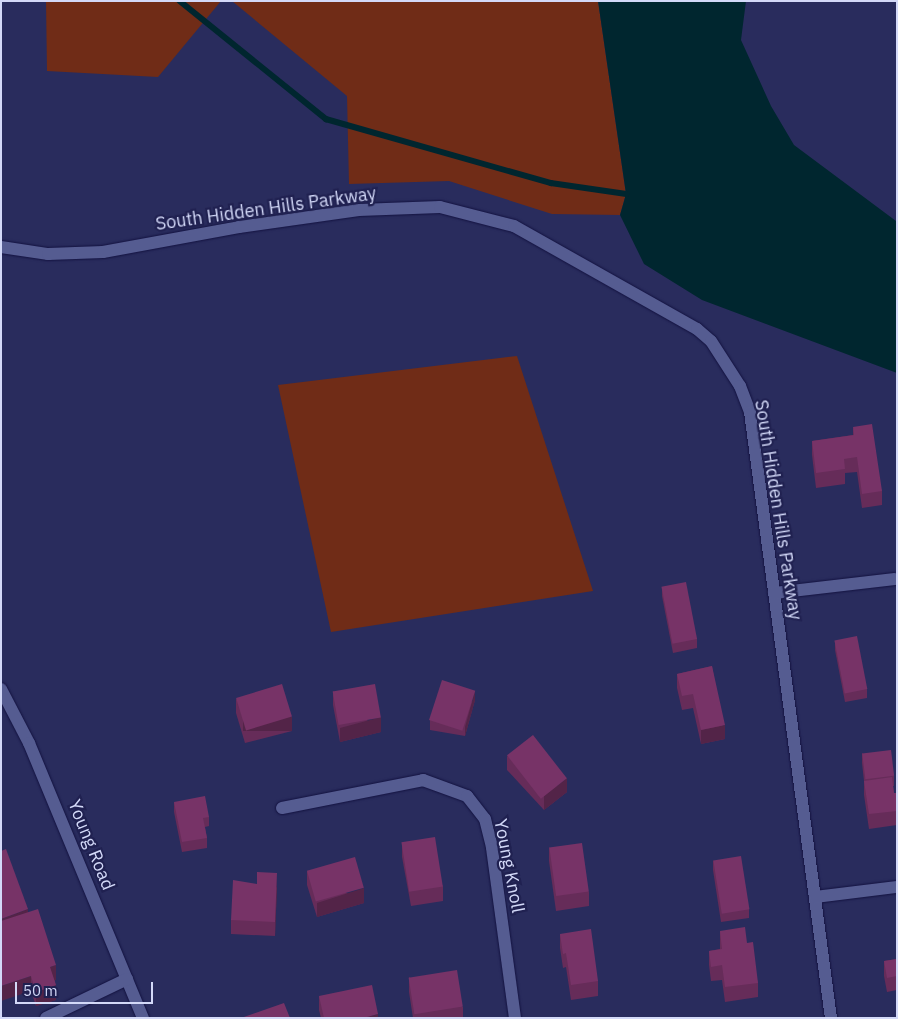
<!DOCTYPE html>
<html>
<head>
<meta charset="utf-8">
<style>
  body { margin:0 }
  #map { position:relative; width:898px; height:1019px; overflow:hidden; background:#292c5d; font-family:"IBM Plex Sans",sans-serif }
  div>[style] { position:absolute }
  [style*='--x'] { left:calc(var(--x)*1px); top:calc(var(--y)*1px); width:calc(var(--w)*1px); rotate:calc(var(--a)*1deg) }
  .green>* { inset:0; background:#702c17 }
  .water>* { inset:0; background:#00262f }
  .stream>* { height:5.5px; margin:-2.75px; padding:0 2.75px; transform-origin:2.75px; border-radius:2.75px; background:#00262f }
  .roads { filter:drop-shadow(0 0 1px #131240) drop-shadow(0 0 1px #131240) }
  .minor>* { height:12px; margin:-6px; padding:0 6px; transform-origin:6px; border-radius:6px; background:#555c91 }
  .wall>* { inset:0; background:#662c59 }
  .shaded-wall>* { inset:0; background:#532448; transform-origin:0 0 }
  .building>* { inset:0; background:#773367; transform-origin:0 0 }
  span { translate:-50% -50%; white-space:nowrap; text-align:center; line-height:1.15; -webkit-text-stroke:4.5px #202151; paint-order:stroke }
  .street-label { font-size:18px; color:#d3d9f8 }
  .frame { position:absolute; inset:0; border:2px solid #d3d9f8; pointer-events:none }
  .scale { position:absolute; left:15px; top:982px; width:138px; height:22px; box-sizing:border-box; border:2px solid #d3d9f8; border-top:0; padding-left:6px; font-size:15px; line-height:18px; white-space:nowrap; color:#d3d9f8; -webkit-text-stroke:4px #202151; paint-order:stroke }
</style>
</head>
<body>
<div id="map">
  <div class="green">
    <i style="clip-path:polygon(46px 1px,221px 1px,158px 77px,47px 71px)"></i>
    <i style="clip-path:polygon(232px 1px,598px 1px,626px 194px,620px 215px,552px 214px,449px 181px,349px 184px,347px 96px)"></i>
    <i style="clip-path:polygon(517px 356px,593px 591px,331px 632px,278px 385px)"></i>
  </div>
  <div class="water">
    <i style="clip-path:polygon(598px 1px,746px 1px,741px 40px,771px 106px,794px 145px,896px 221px,897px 373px,702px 300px,644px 264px,620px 215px,626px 194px)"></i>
  </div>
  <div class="stream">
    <i style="--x:180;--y:1;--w:188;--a:38.9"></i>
    <i style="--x:326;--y:119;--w:234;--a:15.9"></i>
    <i style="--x:551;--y:183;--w:76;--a:8.3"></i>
  </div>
  <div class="roads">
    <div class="minor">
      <i style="--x:1;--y:247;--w:48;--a:8.5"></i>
      <i style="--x:48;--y:254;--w:55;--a:-2.1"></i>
      <i style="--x:103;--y:252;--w:138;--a:-10.4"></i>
      <i style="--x:239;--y:227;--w:121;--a:-8.1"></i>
      <i style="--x:359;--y:210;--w:81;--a:-2.1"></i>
      <i style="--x:440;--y:207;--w:76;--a:14.4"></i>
      <i style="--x:514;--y:226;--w:210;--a:29.4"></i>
      <i style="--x:697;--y:329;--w:18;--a:41"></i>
      <i style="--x:711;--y:341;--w:54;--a:57.2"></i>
      <i style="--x:740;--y:386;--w:28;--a:69"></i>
      <i style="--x:750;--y:412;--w:611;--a:82.39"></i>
      <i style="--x:774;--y:593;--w:122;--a:-6.6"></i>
      <i style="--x:1;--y:689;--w:61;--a:62.6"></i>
      <i style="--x:29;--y:743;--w:298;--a:67.5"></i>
      <i style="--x:282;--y:808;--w:144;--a:-11.2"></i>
      <i style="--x:423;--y:780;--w:47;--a:20"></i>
      <i style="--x:467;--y:796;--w:29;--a:52"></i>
      <i style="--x:485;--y:819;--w:30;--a:76"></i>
      <i style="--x:492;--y:848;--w:172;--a:82.3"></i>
      <i style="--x:815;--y:897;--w:83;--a:-7"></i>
      <i style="--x:46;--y:1018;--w:90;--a:-25.7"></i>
    </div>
  </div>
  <div class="wall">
    <i style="clip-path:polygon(853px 427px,882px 491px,882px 505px,862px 508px,857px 472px,845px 473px,845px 484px,816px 488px,812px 455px,812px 441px,853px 435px)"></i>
    <i style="clip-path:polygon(662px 587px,697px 639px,697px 648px,673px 653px,662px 596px)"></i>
    <i style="clip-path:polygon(835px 641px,867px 689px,867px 698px,845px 702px,835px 650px)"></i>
    <i style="clip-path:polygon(712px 666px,725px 739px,701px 744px,693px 708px,682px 710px,677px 688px,677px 674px)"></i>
    <i style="clip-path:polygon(333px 691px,381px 732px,340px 742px,333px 705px)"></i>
    <i style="clip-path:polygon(236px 699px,292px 731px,245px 743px,236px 713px)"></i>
    <i style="clip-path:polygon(475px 700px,465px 736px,430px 730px,430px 720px)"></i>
    <i style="clip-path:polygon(862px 753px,894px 776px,894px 786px,893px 786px,894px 793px,897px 793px,897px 825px,869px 829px,864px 795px,864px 781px,862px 763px)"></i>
    <i style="clip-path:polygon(507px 756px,567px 792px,544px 810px,507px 770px)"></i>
    <i style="clip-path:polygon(174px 802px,209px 817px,209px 826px,205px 827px,207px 838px,207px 848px,182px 852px,174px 812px)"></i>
    <i style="clip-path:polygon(402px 843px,443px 886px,443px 901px,411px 906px,402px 857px)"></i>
    <i style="clip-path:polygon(549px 847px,589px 892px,589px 906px,556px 911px,549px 861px)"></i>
    <i style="clip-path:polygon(713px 860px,749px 909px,749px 918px,721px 922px,713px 870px)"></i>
    <i style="clip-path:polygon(307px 871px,364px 903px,317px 917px,307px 885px)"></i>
    <i style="clip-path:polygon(277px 887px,275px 936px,231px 934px,231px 920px)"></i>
    <i style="clip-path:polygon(28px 912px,56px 980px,55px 980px,56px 1000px,36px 1006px,31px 991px)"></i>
    <i style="clip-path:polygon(720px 931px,747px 943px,758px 983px,758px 997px,725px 1002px,722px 980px,711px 981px,709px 965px,709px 951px,720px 949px)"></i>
    <i style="clip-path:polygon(560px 934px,598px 981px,598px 996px,571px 1000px,566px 967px,563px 968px,560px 948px)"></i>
    <i style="clip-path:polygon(897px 959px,897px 990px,887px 992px,884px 976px,884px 961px)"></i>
    <i style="clip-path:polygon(409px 977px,463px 1007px,463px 1018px,413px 1018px,409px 992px)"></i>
    <i style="clip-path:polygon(319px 996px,378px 1018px,321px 1018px,319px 1010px)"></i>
  </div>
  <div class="shaded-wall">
    <i style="clip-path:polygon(475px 691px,475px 700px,465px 736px,465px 727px)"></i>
    <i style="left:292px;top:717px;width:14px;height:49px;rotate:90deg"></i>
    <i style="clip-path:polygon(381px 717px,381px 732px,340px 742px,340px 728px)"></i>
    <i style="clip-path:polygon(725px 725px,725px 739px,701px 744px,701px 730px)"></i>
    <i style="clip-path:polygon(567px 778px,567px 792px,544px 810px,544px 796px)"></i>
    <i style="clip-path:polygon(277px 873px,277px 887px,275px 936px,275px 922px)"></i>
    <i style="clip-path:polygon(364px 888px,364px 903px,317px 917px,317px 903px)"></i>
    <i style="clip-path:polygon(28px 909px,28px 924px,1px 933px,1px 919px)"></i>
    <i style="clip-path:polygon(56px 965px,56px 980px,50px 982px,50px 967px)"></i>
    <i style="clip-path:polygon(31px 976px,31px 991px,1px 1001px,1px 986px)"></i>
    <i style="clip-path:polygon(56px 985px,56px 1000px,36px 1006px,36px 992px)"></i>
    <i style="clip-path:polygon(378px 1014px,378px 1018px,363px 1018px)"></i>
  </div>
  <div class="building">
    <i style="clip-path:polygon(872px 424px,882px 491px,862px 494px,857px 457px,844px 459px,845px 469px,816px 473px,812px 441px,854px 435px,853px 427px)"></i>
    <i style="left:686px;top:582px;width:58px;height:25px;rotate:79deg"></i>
    <i style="left:857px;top:636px;width:54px;height:23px;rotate:79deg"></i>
    <i style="clip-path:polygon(712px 666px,725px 725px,701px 730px,693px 694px,682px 696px,677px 674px)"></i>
    <i style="left:442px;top:680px;width:35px;height:42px;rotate:18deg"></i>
    <i style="left:282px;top:684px;width:34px;height:48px;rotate:73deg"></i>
    <i style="left:375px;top:684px;width:34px;height:43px;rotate:80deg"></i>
    <i style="left:533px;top:735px;width:55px;height:33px;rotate:52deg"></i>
    <i style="left:891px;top:750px;width:26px;height:29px;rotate:83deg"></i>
    <i style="clip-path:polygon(892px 777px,894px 793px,897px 793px,897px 811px,869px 814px,864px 781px)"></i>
    <i style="clip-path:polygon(205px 796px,209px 817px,203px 818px,207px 838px,182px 842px,174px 802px)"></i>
    <i style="left:435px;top:837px;width:50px;height:34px;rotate:81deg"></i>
    <i style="left:582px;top:843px;width:49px;height:33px;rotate:82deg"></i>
    <i style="clip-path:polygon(6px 849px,28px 909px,1px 919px,1px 851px)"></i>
    <i style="left:741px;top:856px;width:54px;height:28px;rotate:81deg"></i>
    <i style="left:355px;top:857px;width:32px;height:50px;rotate:74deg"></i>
    <i style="clip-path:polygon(257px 872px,277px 873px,275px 922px,231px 920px,233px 880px,257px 884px)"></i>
    <i style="clip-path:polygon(38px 909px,56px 965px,50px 967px,56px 985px,36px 992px,31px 976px,1px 986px,1px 921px)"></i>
    <i style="clip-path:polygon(745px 927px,747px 943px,753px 942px,758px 983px,725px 987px,722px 965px,711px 967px,709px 951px,722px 949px,720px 931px)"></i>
    <i style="clip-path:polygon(591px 929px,598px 981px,571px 985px,566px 953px,563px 954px,560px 934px)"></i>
    <i style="clip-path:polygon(897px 959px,897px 976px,887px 978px,884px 961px)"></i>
    <i style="left:457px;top:970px;width:37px;height:49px;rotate:81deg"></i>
    <i style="clip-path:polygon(372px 985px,378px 1014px,363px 1018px,324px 1018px,319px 996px)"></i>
    <i style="clip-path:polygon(284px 1003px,290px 1018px,241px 1018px)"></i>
  </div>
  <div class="street-label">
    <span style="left:266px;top:209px;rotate:-8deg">South Hidden Hills Parkway</span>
    <span style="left:778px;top:510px;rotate:81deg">South Hidden Hills Parkway</span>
    <span style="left:91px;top:845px;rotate:68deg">Young Road</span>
    <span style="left:509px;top:866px;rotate:79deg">Young Knoll</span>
  </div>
  <div class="frame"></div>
  <div class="scale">50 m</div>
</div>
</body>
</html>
